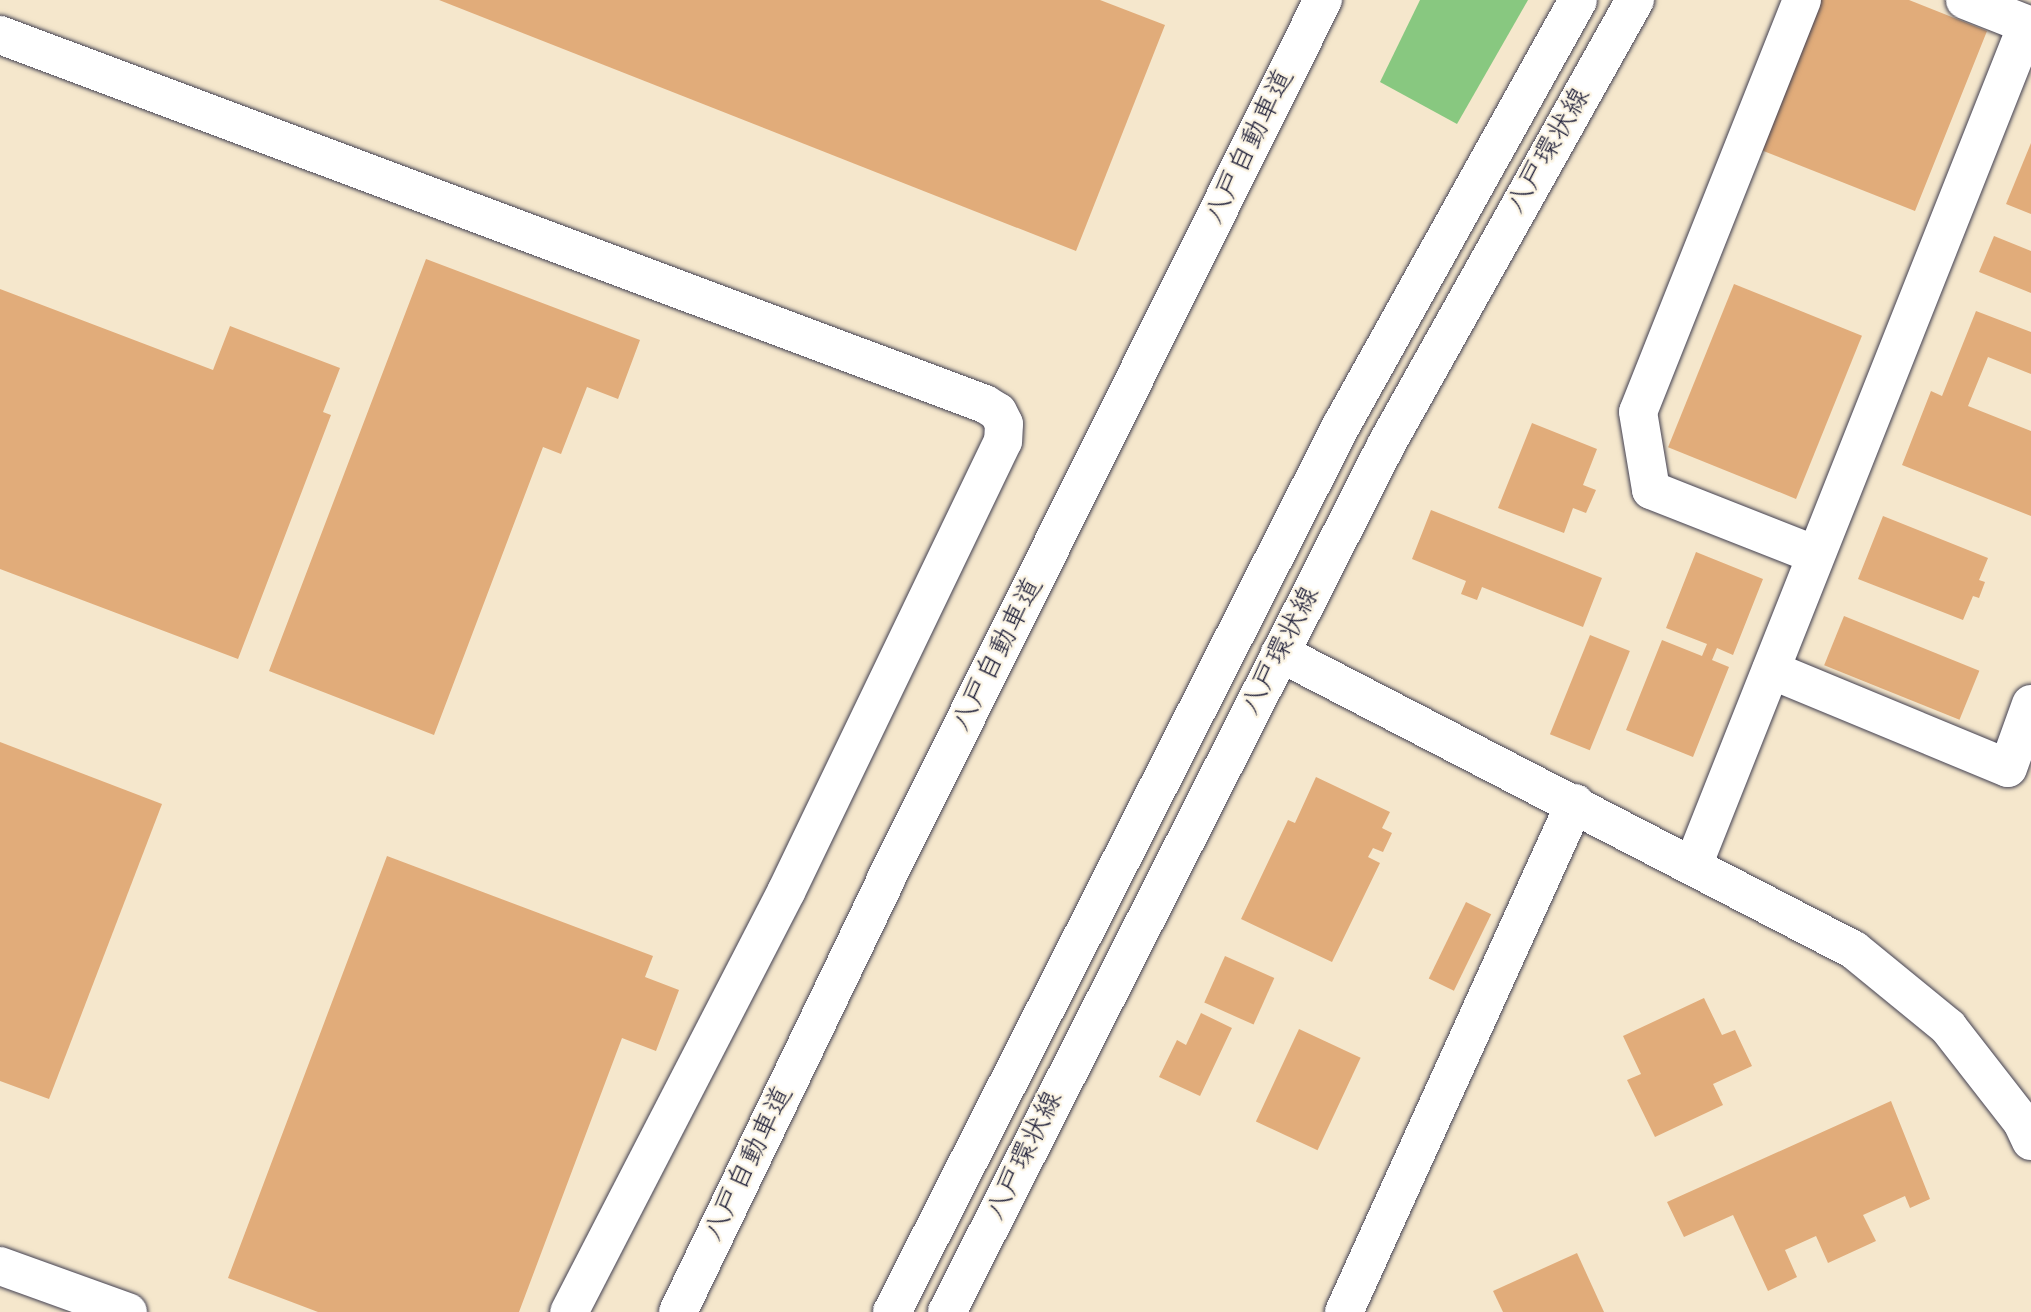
<!DOCTYPE html>
<html>
<head>
<meta charset="utf-8">
<style>
  body { margin:0 }
  #map { position:relative; width:2031px; height:1312px; overflow:hidden; background:#f5e7cc; font-family:Mynerve,"Klee One",sans-serif }
  div>[style] { position:absolute }
  [style*='--x'] { left:calc(var(--x)*1px); top:calc(var(--y)*1px); width:calc(var(--w)*1px); rotate:calc(var(--a)*1deg) }
  .green>* { inset:0; background:#88c880 }
  .building>* { inset:0; background:#e1ac7a; transform-origin:0 0 }
  .roads { filter:drop-shadow(0 0 2px #424051) drop-shadow(0 0 2px #424051) }
  .minor>* { height:38px; margin:-19px; padding:0 19px; transform-origin:19px; border-radius:19px; background:#fff }
  .major>* { height:38px; margin:-19px; padding:0 19px; transform-origin:19px; border-radius:19px; background:#fff }
  .highway>* { height:38px; margin:-19px; padding:0 19px; transform-origin:19px; border-radius:19px; background:#fff }
  span { translate:-50% -50%; white-space:nowrap; text-align:center; line-height:1.15; -webkit-text-stroke:5px #fcf5e5; paint-order:stroke }
  .street-label { font-size:28px; color:#22223b }
</style>
</head>
<body>
<div id="map">
  <div class="green">
    <i style="clip-path:polygon(1420px 0,1528px 0,1457px 124px,1380px 82px)"></i>
  </div>
  <div class="building">
    <i style="clip-path:polygon(439px 0,1100px 0,1165px 25px,1076px 251px)"></i>
    <i style="clip-path:polygon(1820px 0,1909px 0,1987px 31px,1915px 211px,1761px 150px)"></i>
    <i style="clip-path:polygon(2031px 143px,2031px 214px,2006px 204px)"></i>
    <i style="clip-path:polygon(1994px 236px,2031px 251px,2031px 293px,1979px 272px)"></i>
    <i style="clip-path:polygon(426px 259px,640px 340px,618px 399px,587px 387px,561px 454px,543px 447px,434px 735px,269px 671px)"></i>
    <i style="left:1734px;top:284px;width:138px;height:176px;rotate:22deg"></i>
    <i style="clip-path:polygon(0 289px,213px 370px,230px 326px,340px 368px,323px 412px,331px 415px,238px 659px,0 569px)"></i>
    <i style="clip-path:polygon(1976px 311px,2031px 332px,2031px 374px,1988px 357px,1968px 406px,2031px 431px,2031px 516px,1902px 465px,1931px 391px,1942px 396px)"></i>
    <i style="clip-path:polygon(1532px 423px,1597px 449px,1583px 485px,1596px 490px,1586px 513px,1573px 508px,1564px 533px,1498px 508px)"></i>
    <i style="clip-path:polygon(1431px 510px,1602px 578px,1583px 627px,1482px 587px,1477px 600px,1461px 594px,1466px 581px,1412px 559px)"></i>
    <i style="clip-path:polygon(1883px 516px,1988px 558px,1979px 580px,1985px 582px,1979px 598px,1973px 596px,1963px 620px,1858px 579px)"></i>
    <i style="clip-path:polygon(1696px 552px,1763px 579px,1733px 655px,1717px 648px,1712px 660px,1729px 667px,1693px 757px,1626px 730px,1662px 640px,1702px 656px,1707px 644px,1666px 628px)"></i>
    <i style="left:1844px;top:616px;width:146px;height:53px;rotate:22deg"></i>
    <i style="left:1590px;top:635px;width:43px;height:107px;rotate:22deg"></i>
    <i style="clip-path:polygon(0 742px,162px 804px,49px 1099px,0 1081px)"></i>
    <i style="clip-path:polygon(1316px 777px,1390px 812px,1382px 828px,1392px 833px,1383px 852px,1373px 848px,1368px 857px,1380px 863px,1332px 962px,1241px 919px,1288px 820px,1295px 823px)"></i>
    <i style="clip-path:polygon(387px 856px,653px 956px,645px 977px,679px 990px,656px 1051px,622px 1038px,519px 1312px,318px 1312px,228px 1278px)"></i>
    <i style="left:1466px;top:902px;width:28px;height:85px;rotate:26deg"></i>
    <i style="left:1225px;top:956px;width:54px;height:51px;rotate:24deg"></i>
    <i style="clip-path:polygon(1704px 998px,1722px 1035px,1735px 1030px,1752px 1066px,1713px 1084px,1723px 1105px,1655px 1137px,1627px 1080px,1641px 1074px,1623px 1036px)"></i>
    <i style="clip-path:polygon(1201px 1013px,1232px 1028px,1200px 1096px,1159px 1077px,1177px 1040px,1186px 1045px)"></i>
    <i style="left:1299px;top:1029px;width:68px;height:102px;rotate:25deg"></i>
    <i style="clip-path:polygon(1891px 1101px,1930px 1199px,1910px 1208px,1905px 1196px,1863px 1215px,1876px 1241px,1828px 1263px,1816px 1236px,1785px 1250px,1797px 1277px,1768px 1291px,1733px 1215px,1684px 1237px,1667px 1202px)"></i>
    <i style="clip-path:polygon(1577px 1253px,1604px 1312px,1503px 1312px,1493px 1291px)"></i>
  </div>
  <div class="roads">
    <div class="minor">
      <i style="--x:1802;--y:0;--w:443;--a:111.7"></i>
      <i style="--x:1638;--y:412;--w:79;--a:80.5"></i>
      <i style="--x:1651;--y:490;--w:177;--a:21.5"></i>
      <i style="--x:1965;--y:0;--w:71;--a:21.5"></i>
      <i style="--x:0;--y:35;--w:1052;--a:20.54"></i>
      <i style="--x:985;--y:404;--w:15;--a:32"></i>
      <i style="--x:998;--y:412;--w:13;--a:63"></i>
      <i style="--x:1004;--y:424;--w:17;--a:93"></i>
      <i style="--x:1003;--y:441;--w:500;--a:115.69"></i>
      <i style="--x:786;--y:892;--w:473;--a:117.3"></i>
      <i style="--x:1280;--y:653;--w:646;--a:27.36"></i>
      <i style="--x:1854;--y:950;--w:122;--a:39.3"></i>
      <i style="--x:1948;--y:1027;--w:120;--a:52.1"></i>
      <i style="--x:2022;--y:1122;--w:21;--a:65"></i>
      <i style="--x:1771;--y:670;--w:256;--a:22.5"></i>
      <i style="--x:2008;--y:768;--w:68;--a:-70.2"></i>
      <i style="--x:1694;--y:863;--w:902;--a:-68.33"></i>
      <i style="--x:0;--y:1266;--w:136;--a:19.8"></i>
      <i style="--x:1344;--y:1312;--w:559;--a:-65.59"></i>
    </div>
    <div class="major">
      <i style="--x:892;--y:1312;--w:993;--a:-63.13"></i>
      <i style="--x:1341;--y:426;--w:487;--a:-60.9"></i>
      <i style="--x:947;--y:1312;--w:972;--a:-63.14"></i>
      <i style="--x:1386;--y:445;--w:510;--a:-60.77"></i>
    </div>
    <div class="highway">
      <i style="--x:678;--y:1312;--w:480;--a:-64.3"></i>
      <i style="--x:886;--y:879;--w:982;--a:-63.57"></i>
    </div>
  </div>
  <div class="street-label">
    <span style="left:1250px;top:147px;rotate:-64deg">八戸自動車道</span>
    <span style="left:1549px;top:151px;rotate:-60deg">八戸環状線</span>
    <span style="left:1281px;top:651px;rotate:-63deg">八戸環状線</span>
    <span style="left:998px;top:655px;rotate:-63deg">八戸自動車道</span>
    <span style="left:1025px;top:1156px;rotate:-64deg">八戸環状線</span>
    <span style="left:749px;top:1164px;rotate:-64deg">八戸自動車道</span>
  </div>
</div>
</body>
</html>
